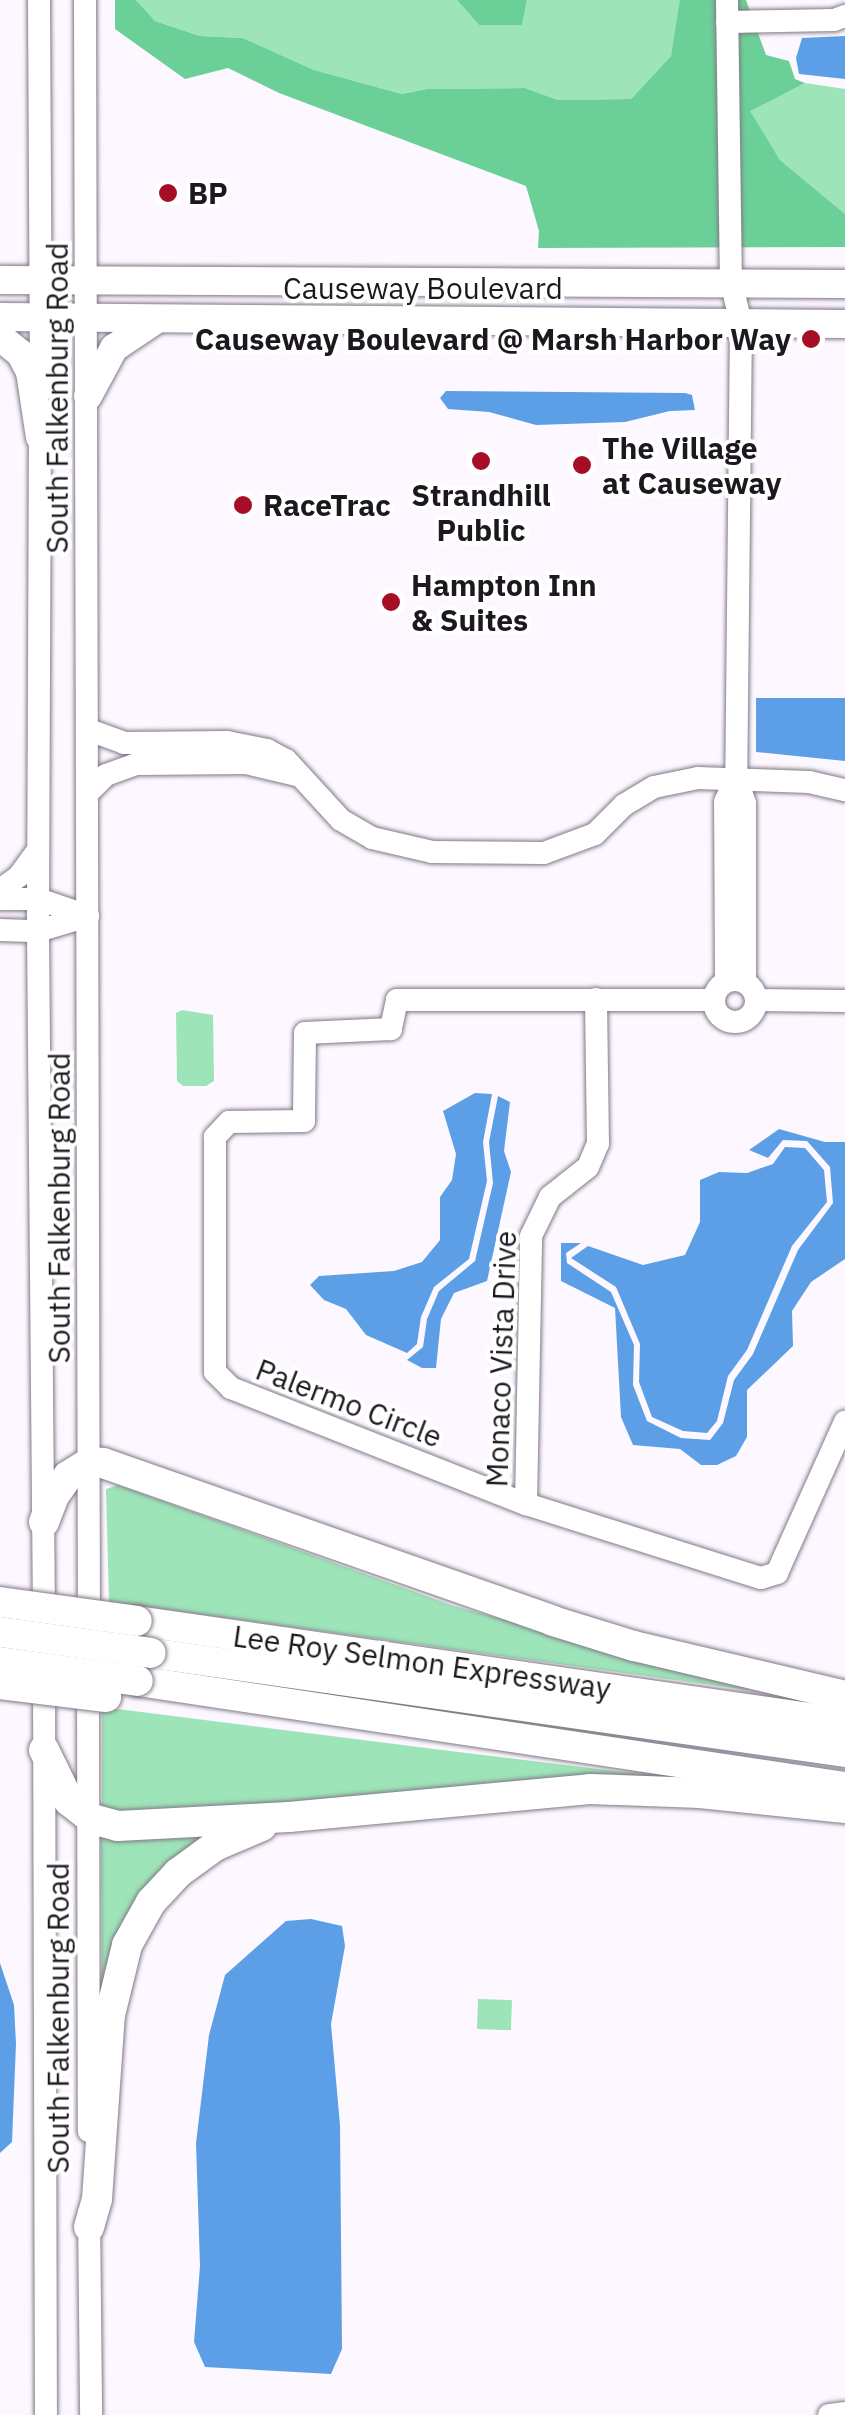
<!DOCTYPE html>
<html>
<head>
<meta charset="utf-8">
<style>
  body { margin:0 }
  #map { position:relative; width:845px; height:2415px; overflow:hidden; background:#fdf8ff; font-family:"IBM Plex Sans",sans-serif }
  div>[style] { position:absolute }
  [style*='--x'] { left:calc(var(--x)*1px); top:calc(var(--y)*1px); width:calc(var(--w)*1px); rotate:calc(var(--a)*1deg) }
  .green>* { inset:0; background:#9de4b8; transform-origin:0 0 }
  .forest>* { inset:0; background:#6bd097 }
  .water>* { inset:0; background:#5c9fe7 }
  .roads { filter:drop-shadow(0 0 2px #827887) drop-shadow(0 0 2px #827887) }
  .minor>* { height:22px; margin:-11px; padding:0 11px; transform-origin:11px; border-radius:11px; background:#fff }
  .minor>.ring { margin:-11px; padding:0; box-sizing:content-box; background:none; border:22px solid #fff; border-radius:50% }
  .major>* { height:28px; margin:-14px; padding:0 14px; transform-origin:14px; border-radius:14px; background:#fff }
  .highway>* { height:30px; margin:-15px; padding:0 15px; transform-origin:15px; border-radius:15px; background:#fff }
  .bridges { filter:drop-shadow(0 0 2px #827887) drop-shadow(0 0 2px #827887) }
  .highway-bridge>* { height:30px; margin:-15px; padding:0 15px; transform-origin:15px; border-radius:15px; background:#fff }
  .dots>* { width:28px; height:28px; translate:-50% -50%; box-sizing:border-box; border:5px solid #fff; border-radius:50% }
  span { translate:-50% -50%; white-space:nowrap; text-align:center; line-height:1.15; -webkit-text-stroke:8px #fff; paint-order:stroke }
  .poi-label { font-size:30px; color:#1c181e; font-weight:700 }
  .left { translate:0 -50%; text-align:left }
  .right { translate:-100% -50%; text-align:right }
  .street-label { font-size:30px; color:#1c181e }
</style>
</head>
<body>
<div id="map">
  <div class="green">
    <i style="clip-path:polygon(136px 0,457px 0,479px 25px,522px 25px,527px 0,680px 0,680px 10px,671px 56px,631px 99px,558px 100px,525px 88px,427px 89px,402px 94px,314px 70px,243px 38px,200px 36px,155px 21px)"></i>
    <i style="clip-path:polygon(805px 83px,845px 89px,845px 214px,780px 160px,749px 110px)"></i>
    <i style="clip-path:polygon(182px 1010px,213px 1015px,214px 1081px,206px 1086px,183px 1086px,177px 1081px,176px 1013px)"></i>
    <i style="clip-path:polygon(118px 1485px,454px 1606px,749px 1686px,748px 1690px,109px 1602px,106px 1489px)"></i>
    <i style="clip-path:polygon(102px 1707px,450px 1751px,681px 1779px,102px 1815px)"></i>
    <i style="clip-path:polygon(234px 1824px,182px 1861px,102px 2014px,101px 1838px,104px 1833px)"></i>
    <i style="left:478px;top:1999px;width:34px;height:30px;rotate:2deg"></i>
  </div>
  <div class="forest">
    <i style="clip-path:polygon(115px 0,136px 0,155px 21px,200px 36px,243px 38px,314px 70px,402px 94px,427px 89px,525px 88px,558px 100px,631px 99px,671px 56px,680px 0,746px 0,766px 55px,789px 61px,795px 79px,805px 83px,750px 111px,780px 160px,845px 214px,845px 247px,538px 248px,539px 231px,526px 186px,279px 93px,228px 68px,185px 79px,115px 29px)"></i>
    <i style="clip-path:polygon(457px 0,527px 0,522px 25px,479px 25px)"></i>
  </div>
  <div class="water">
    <i style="clip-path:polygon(845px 36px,845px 79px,799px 74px,796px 58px,802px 38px)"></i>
    <i style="clip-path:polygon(446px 391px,685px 393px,692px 395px,695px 410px,670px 411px,625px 422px,536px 425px,489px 412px,448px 409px,440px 398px)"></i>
    <i style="clip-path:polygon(756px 698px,845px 698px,845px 761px,756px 752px)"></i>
    <i style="clip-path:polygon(475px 1093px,492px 1094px,483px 1142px,487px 1181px,469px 1259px,434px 1287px,421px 1317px,417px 1344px,407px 1353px,366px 1335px,346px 1309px,324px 1300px,310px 1285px,319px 1276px,394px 1271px,422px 1262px,440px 1240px,440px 1197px,452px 1180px,456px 1154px,443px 1111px)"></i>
    <i style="clip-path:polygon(498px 1096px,510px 1102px,504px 1151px,511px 1172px,487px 1281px,454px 1293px,441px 1319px,436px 1368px,422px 1368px,407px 1360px,423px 1347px,427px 1319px,439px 1291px,475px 1261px,493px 1183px,489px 1142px)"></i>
    <i style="clip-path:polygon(779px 1129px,825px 1142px,845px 1142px,845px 1259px,811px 1282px,792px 1311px,793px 1346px,747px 1390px,747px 1437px,736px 1456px,717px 1465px,701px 1465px,680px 1449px,633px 1445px,621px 1417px,615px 1308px,561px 1281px,561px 1243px,581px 1243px,566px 1253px,567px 1263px,611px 1292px,634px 1345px,633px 1385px,647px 1421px,681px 1438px,710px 1440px,723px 1423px,734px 1380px,753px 1354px,798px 1250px,833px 1203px,830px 1167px,807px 1141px,783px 1140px,768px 1158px,749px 1150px)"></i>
    <i style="clip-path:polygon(785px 1147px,805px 1148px,824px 1170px,827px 1202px,792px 1246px,747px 1350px,728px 1376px,717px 1421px,707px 1433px,683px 1431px,652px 1417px,639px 1382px,640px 1344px,616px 1287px,571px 1258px,588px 1246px,643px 1265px,685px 1255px,700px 1222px,700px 1180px,719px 1172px,747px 1173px,773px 1164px)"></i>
    <i style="clip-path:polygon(311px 1919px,342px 1926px,345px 1946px,331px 2024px,340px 2125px,342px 2349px,331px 2374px,205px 2367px,194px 2342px,200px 2266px,196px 2143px,209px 2035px,225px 1975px,286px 1921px)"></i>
    <i style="clip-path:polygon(0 1963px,14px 2005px,16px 2044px,12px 2142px,0 2153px)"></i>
  </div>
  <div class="roads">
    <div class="minor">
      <i style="--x:39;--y:0;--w:391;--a:89.7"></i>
      <i style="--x:85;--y:0;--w:1626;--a:89.86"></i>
      <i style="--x:727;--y:0;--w:282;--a:89.2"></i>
      <i style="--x:731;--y:282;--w:42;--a:76.3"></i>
      <i style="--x:741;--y:323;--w:454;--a:90.6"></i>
      <i style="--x:736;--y:777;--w:28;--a:71"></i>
      <i style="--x:745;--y:803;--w:179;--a:90"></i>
      <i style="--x:727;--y:22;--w:107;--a:-1.1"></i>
      <i style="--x:834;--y:20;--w:12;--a:-20"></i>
      <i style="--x:40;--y:423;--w:508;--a:90.23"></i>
      <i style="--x:38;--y:931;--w:690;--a:89.5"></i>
      <i style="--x:89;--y:730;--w:37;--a:20"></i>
      <i style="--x:124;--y:743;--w:103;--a:-0.6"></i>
      <i style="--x:227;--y:742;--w:41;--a:11.3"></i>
      <i style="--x:267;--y:750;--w:21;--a:28"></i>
      <i style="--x:286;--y:760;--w:81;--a:47.5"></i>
      <i style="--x:341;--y:820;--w:36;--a:30"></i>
      <i style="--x:372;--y:838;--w:62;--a:13.1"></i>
      <i style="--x:432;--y:852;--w:112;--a:0.5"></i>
      <i style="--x:544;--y:853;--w:54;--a:-20.4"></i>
      <i style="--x:595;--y:834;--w:41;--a:-45"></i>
      <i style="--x:624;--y:805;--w:35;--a:-31"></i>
      <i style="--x:654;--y:787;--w:45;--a:-11.6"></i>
      <i style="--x:698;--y:778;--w:111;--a:2.1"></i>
      <i style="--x:809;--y:782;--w:37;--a:13"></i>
      <i style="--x:88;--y:793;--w:25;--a:-45"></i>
      <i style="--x:106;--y:775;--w:33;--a:-20"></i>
      <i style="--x:137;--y:764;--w:109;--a:-0.5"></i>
      <i style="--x:246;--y:763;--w:51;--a:13.5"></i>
      <i style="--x:0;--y:890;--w:24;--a:-36"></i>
      <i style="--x:19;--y:876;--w:32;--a:-54"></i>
      <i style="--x:0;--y:899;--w:38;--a:0"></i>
      <i style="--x:38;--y:899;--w:53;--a:18.8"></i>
      <i style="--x:0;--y:930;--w:38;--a:2"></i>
      <i style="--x:38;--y:931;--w:52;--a:-16.7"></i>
      <i class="ring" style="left:714px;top:980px;width:20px;height:20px"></i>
      <i style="--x:726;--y:981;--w:179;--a:-90.3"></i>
      <i style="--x:725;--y:802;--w:27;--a:-66"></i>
      <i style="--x:714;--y:1000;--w:317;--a:180"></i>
      <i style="--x:397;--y:1000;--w:30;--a:102"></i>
      <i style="--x:391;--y:1029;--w:86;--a:177.3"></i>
      <i style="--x:305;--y:1033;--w:88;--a:90.7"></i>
      <i style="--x:304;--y:1121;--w:75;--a:179.2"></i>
      <i style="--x:229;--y:1122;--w:21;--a:133"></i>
      <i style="--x:215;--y:1137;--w:235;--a:90"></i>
      <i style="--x:215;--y:1372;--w:23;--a:45"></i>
      <i style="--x:231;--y:1388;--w:317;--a:21.5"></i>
      <i style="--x:526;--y:1504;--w:246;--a:17.5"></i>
      <i style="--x:761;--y:1578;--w:17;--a:-17"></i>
      <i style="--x:777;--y:1573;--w:166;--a:-65.8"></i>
      <i style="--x:756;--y:1000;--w:89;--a:0.6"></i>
      <i style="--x:526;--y:1504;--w:268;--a:-88.9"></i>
      <i style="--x:531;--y:1236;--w:43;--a:-64"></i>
      <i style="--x:550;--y:1197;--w:48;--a:-38.3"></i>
      <i style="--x:588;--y:1167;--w:25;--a:-67"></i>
      <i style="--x:598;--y:1144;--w:145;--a:-90.8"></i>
      <i style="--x:44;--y:1673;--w:742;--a:89.85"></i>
      <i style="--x:88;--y:1678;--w:453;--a:89.9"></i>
      <i style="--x:89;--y:2213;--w:202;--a:89.4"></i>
      <i style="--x:829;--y:2415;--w:16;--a:-7"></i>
    </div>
    <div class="major">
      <i style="--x:0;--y:280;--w:845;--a:0.27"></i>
      <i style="--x:0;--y:317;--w:845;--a:0.47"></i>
      <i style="--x:0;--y:337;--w:26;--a:39"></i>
      <i style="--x:20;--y:353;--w:21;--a:62"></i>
      <i style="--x:30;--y:372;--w:66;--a:81.3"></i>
      <i style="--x:88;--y:396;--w:55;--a:-61.6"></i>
      <i style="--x:114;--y:348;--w:48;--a:-34"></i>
    </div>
    <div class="highway">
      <i style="--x:44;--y:1522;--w:28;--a:-69"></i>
      <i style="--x:54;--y:1496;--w:24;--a:-55"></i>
      <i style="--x:68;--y:1476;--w:26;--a:-32"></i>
      <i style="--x:90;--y:1462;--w:13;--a:4"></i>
      <i style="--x:103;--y:1463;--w:477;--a:19.3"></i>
      <i style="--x:553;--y:1621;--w:85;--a:17.2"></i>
      <i style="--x:634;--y:1646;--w:217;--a:13.3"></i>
      <i style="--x:137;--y:1621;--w:715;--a:8.2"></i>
      <i style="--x:151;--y:1653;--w:701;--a:8.12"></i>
      <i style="--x:138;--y:1681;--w:715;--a:8.53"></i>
      <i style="--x:44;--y:1750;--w:57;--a:63.9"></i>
      <i style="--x:69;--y:1801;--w:29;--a:38"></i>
      <i style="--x:92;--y:1819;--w:27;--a:15"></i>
      <i style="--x:118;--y:1826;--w:171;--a:-3"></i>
      <i style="--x:289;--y:1817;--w:302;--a:-5.3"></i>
      <i style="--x:590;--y:1789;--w:110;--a:2.1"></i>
      <i style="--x:700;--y:1793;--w:146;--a:5.9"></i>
      <i style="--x:89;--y:2227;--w:29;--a:-74"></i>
      <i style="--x:97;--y:2199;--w:184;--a:-86"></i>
      <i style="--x:110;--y:2015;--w:72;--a:-76.3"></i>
      <i style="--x:127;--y:1945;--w:49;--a:-60.8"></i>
      <i style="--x:151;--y:1902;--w:40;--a:-47"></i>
      <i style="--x:178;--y:1873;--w:46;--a:-36.1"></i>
      <i style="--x:215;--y:1846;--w:51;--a:-23.1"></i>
    </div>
  </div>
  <div class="bridges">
    <div class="highway-bridge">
      <i style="--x:0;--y:1602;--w:138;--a:7.9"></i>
      <i style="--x:0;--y:1632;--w:152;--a:7.9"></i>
      <i style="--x:0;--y:1662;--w:139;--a:7.8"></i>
      <i style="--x:0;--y:1684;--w:107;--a:7"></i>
    </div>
  </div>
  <div class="dots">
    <i style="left:168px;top:193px;background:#a60e25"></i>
    <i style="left:811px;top:339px;background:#a60e25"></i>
    <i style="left:481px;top:461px;background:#a60e25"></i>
    <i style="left:582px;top:465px;background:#a60e25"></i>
    <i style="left:243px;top:505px;background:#a60e25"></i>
    <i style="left:391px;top:602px;background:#a60e25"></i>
  </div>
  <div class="poi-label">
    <span class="left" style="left:188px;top:193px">BP</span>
    <span class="right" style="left:791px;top:339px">Causeway Boulevard @ Marsh Harbor Way</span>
    <span class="left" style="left:602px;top:465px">The Village<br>at Causeway</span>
    <span style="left:481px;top:512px">Strandhill<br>Public</span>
    <span class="left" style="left:263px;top:505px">RaceTrac</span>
    <span class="left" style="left:411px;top:602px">Hampton Inn<br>&amp; Suites</span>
  </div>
  <div class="street-label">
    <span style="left:423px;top:288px">Causeway Boulevard</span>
    <span style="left:57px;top:398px;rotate:-90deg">South Falkenburg Road</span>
    <span style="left:59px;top:1208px;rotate:-90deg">South Falkenburg Road</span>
    <span style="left:501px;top:1359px;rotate:-88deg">Monaco Vista Drive</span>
    <span style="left:349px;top:1403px;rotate:21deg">Palermo Circle</span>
    <span style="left:422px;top:1662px;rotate:8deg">Lee Roy Selmon Expressway</span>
    <span style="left:58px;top:2018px;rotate:-90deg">South Falkenburg Road</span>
  </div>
</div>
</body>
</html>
